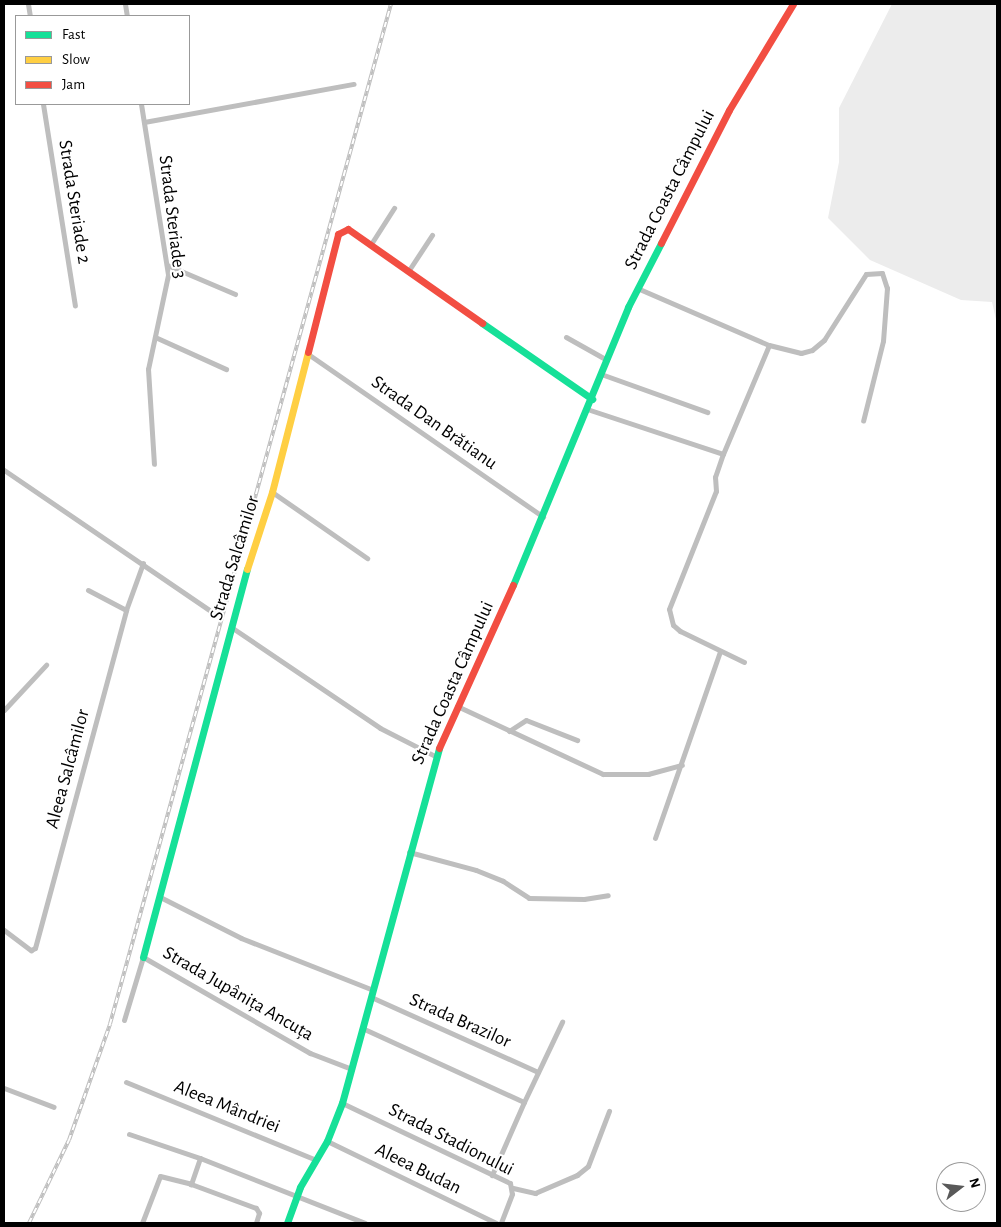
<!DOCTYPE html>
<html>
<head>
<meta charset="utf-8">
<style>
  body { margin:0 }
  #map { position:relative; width:1001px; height:1227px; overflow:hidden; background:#fff; font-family:"Alegreya Sans",sans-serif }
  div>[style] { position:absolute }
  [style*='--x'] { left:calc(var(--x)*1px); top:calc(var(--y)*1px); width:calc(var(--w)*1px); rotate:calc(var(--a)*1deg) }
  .green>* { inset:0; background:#ececec }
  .street>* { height:5px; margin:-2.5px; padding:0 2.5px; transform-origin:2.5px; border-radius:2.5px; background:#bebebe }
  .fast>* { height:7px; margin:-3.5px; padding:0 3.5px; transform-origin:3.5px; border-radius:3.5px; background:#16e098 }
  .slow>* { height:7px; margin:-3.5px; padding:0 3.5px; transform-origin:3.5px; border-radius:3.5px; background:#ffcf43 }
  .jam>* { height:7px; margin:-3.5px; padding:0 3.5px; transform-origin:3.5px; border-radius:3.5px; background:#f24e42 }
  .rail>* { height:4px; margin-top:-2px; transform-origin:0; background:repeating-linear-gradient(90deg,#fff 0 5.5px,#bebebe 0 11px); box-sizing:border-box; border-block:1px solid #bebebe }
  span { translate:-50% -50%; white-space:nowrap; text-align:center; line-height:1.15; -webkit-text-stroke:4px #fff; paint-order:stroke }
  .street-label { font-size:19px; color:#000 }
  .frame { position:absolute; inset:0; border:5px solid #000; pointer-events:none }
  .legend { position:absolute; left:15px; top:15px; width:175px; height:90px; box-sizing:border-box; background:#fff; border:1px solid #999; margin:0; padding:6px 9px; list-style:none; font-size:15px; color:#000 }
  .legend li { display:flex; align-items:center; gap:10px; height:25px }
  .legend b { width:25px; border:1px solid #999 }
  .north { position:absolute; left:936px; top:1162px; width:50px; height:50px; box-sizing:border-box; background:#fff; border:1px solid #999; border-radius:50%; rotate:74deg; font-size:14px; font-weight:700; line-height:20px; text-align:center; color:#000 }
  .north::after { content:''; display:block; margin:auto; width:18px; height:22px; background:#595959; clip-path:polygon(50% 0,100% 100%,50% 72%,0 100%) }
</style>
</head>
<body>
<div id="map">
  <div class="green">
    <i style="clip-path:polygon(892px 4px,997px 4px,997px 324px,992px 302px,961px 300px,870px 260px,828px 218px,839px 162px,839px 108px)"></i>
  </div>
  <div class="street">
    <i style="--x:28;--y:4;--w:12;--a:81"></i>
    <i style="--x:125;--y:4;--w:12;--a:81"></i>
    <i style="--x:43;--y:104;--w:204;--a:81"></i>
    <i style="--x:141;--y:104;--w:173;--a:81"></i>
    <i style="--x:168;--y:275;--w:96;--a:102"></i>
    <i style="--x:148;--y:369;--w:95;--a:86.4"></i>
    <i style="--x:144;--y:122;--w:213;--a:-10.3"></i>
    <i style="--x:371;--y:244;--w:43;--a:-57.4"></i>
    <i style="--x:167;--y:265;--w:74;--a:23.1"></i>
    <i style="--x:409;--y:270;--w:42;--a:-56.7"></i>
    <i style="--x:637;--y:288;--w:144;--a:23.4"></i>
    <i style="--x:769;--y:345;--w:33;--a:14"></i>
    <i style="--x:801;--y:353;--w:11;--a:-15"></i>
    <i style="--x:812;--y:350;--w:16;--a:-40"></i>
    <i style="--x:824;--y:340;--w:78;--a:-57.5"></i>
    <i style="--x:866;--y:274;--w:16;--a:-4"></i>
    <i style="--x:882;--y:273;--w:16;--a:72"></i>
    <i style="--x:887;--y:288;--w:53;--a:94.3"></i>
    <i style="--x:883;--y:341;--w:82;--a:104"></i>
    <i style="--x:155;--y:337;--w:78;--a:24.3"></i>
    <i style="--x:566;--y:337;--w:47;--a:29.3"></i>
    <i style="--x:308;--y:354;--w:286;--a:34.7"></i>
    <i style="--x:601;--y:374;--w:113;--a:19.7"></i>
    <i style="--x:587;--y:409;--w:143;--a:18.3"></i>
    <i style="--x:4;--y:470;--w:254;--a:34.3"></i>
    <i style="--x:272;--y:492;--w:116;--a:34.8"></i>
    <i style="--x:88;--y:590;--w:43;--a:27.8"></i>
    <i style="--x:231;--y:627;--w:180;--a:34.1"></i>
    <i style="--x:380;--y:728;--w:62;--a:27"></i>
    <i style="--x:744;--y:662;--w:71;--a:-154.2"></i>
    <i style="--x:680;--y:631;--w:9;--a:-139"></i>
    <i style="--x:673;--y:625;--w:16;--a:-104"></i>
    <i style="--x:669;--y:609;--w:127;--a:-68.3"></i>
    <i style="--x:716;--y:491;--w:14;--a:-94"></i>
    <i style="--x:715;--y:477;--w:24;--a:-71"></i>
    <i style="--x:723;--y:454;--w:118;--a:-67.1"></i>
    <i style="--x:457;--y:706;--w:161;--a:25"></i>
    <i style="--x:603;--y:774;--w:45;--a:0"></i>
    <i style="--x:648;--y:774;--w:35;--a:-15"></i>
    <i style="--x:4;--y:710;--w:62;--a:-47"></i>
    <i style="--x:509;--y:731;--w:20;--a:-33"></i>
    <i style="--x:526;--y:720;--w:55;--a:21.4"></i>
    <i style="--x:655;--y:838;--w:198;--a:-70.8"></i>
    <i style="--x:409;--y:852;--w:69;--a:15"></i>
    <i style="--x:476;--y:870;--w:29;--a:22"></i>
    <i style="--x:503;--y:881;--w:31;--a:33"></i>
    <i style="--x:529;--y:898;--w:55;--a:1"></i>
    <i style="--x:584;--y:899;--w:24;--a:-9"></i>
    <i style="--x:160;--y:897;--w:91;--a:26.8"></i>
    <i style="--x:241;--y:938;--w:142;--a:21.5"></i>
    <i style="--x:4;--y:930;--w:34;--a:37"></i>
    <i style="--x:31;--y:950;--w:4;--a:-27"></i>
    <i style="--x:35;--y:948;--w:350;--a:-74.9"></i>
    <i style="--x:126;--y:610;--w:50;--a:-70.1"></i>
    <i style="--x:371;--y:997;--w:183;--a:24.2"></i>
    <i style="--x:124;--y:1020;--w:66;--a:-73.2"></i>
    <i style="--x:143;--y:957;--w:193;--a:29.9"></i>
    <i style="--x:310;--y:1053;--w:45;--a:20.9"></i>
    <i style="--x:362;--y:1028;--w:178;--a:24.6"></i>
    <i style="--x:524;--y:1102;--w:80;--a:113.7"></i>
    <i style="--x:126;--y:1082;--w:205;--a:22.3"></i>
    <i style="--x:4;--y:1088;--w:53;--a:20.8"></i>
    <i style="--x:524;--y:1102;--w:89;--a:-64.6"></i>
    <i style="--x:342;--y:1103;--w:186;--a:25.5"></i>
    <i style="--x:510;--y:1183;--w:11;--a:80"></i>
    <i style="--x:512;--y:1194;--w:31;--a:111"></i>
    <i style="--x:129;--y:1134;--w:75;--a:18.7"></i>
    <i style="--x:200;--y:1158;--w:177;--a:21.5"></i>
    <i style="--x:327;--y:1141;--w:188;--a:25.9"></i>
    <i style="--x:200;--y:1158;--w:28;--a:109"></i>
    <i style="--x:191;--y:1184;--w:69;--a:20.3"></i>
    <i style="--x:256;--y:1208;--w:6;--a:59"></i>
    <i style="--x:259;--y:1213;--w:10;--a:107"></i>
    <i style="--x:513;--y:1188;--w:23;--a:13"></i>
    <i style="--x:535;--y:1193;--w:46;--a:-23.2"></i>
    <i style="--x:577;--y:1175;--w:14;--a:-39"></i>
    <i style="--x:588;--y:1166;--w:59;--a:-69.1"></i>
    <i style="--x:142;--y:1223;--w:50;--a:-69"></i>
    <i style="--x:160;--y:1176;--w:32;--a:14"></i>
  </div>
  <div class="fast">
    <i style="--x:482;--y:323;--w:134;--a:34.6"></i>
    <i style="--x:513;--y:585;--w:301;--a:-67.5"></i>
    <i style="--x:628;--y:307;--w:72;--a:-62.7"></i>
    <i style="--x:143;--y:957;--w:402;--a:-75"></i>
    <i style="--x:287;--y:1223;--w:38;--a:-70"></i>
    <i style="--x:300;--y:1187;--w:53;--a:-59.6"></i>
    <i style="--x:327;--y:1141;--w:41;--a:-68.5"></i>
    <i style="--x:342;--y:1103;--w:368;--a:-74.7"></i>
  </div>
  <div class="slow">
    <i style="--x:247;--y:569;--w:81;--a:-72"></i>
    <i style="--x:272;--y:492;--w:145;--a:-75.6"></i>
  </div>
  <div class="jam">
    <i style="--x:661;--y:243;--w:149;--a:-62.9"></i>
    <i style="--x:729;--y:110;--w:124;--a:-58.9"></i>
    <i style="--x:308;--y:352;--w:122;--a:-75.7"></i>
    <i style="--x:338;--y:234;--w:11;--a:-27"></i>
    <i style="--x:348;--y:229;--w:164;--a:35"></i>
    <i style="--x:439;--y:748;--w:179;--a:-65.6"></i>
  </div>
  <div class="rail">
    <i style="--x:29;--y:1223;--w:92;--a:-64.3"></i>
    <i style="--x:69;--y:1140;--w:123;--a:-70.5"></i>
    <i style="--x:110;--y:1024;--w:1058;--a:-74.6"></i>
  </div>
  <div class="street-label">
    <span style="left:670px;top:190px;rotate:-63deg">Strada Coasta Câmpului</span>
    <span style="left:74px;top:202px;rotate:81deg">Strada Steriade 2</span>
    <span style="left:172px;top:217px;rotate:83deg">Strada Steriade 3</span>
    <span style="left:434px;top:423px;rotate:35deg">Strada Dan Brătianu</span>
    <span style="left:235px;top:558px;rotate:-73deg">Strada Salcâmilor</span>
    <span style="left:453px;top:683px;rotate:-66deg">Strada Coasta Câmpului</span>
    <span style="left:68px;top:769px;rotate:-75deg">Aleea Salcâmilor</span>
    <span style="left:238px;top:994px;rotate:30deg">Strada Jupânița Ancuța</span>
    <span style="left:460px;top:1021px;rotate:24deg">Strada Brazilor</span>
    <span style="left:227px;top:1107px;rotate:22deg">Aleea Mândriei</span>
    <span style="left:451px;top:1140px;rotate:27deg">Strada Stadionului</span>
    <span style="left:418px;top:1169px;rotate:26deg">Aleea Budan</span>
  </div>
  <div class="frame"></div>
  <ul class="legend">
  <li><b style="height:6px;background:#16e098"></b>Fast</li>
  <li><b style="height:6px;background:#ffcf43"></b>Slow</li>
  <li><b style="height:6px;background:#f24e42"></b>Jam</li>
  </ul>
  <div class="north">N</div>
</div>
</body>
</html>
